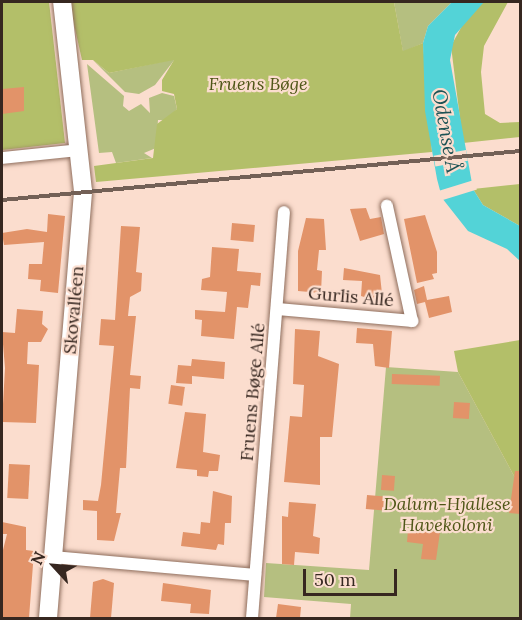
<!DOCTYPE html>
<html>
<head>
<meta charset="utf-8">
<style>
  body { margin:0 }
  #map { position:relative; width:522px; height:620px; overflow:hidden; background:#fbddce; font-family:Lora,serif }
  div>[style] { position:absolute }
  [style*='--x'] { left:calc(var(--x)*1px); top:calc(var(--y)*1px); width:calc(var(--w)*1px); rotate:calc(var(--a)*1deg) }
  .green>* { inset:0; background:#b5bf80 }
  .forest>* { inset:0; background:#b3bf69 }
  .water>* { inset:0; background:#53d3d7 }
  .pier>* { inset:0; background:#fbddce; transform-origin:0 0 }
  .building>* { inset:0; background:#e29369; transform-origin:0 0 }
  .roads { filter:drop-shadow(0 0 2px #8f6e5d) drop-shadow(0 0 2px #8f6e5d) }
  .street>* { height:12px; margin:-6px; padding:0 6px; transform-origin:6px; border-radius:6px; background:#fff }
  .secondary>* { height:18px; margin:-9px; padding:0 9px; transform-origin:9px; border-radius:9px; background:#fff }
  .rail>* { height:4px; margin:-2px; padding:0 2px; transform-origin:2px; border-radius:2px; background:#736056 }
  span { translate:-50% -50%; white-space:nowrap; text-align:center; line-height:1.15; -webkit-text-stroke:4.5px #fbddce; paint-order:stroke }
  .park-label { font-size:18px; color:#4f5617; font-style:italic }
  .street-label { font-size:18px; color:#362720 }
  .water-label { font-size:20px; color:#1d5355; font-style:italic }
  .frame { position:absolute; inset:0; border:3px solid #362720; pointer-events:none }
  .north { position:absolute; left:24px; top:536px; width:60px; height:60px; -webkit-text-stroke:4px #fbddce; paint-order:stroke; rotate:296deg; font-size:16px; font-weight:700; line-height:24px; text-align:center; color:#362720 }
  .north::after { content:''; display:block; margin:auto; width:21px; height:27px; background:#362720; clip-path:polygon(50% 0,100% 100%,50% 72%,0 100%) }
  .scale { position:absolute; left:303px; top:569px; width:94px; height:27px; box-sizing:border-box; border:3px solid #362720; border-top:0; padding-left:8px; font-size:18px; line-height:21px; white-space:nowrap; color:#362720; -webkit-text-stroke:4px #fbddce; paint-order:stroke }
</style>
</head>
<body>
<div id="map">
  <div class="green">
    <i style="clip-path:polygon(394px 2px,452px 2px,428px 26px,423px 43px,403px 52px)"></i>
    <i style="clip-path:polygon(175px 59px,155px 85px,139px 94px,125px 92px,93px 60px,109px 73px)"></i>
    <i style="clip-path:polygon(87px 64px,124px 96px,123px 106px,129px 111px,141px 104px,150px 113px,149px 98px,162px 93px,174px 96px,177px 109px,167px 120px,158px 120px,156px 148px,144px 153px,152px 158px,116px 163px,112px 152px,99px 153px)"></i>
    <i style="clip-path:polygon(386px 367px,458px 372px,520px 487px,520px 618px,350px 618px,351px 604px,264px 597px,266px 563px,369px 570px)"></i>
  </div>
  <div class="forest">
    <i style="clip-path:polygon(2px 2px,49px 2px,65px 143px,2px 150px)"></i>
    <i style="clip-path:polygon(69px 2px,394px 2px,403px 51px,423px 43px,432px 152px,96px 182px,94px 166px,153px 158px,157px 124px,177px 109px,174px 94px,162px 91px,162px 80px,174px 60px,109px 73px,93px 60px,82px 60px)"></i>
    <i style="clip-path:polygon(508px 2px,484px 46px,481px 72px,485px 114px,500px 123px,520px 122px,520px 137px,463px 143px,451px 46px,463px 24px,482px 3px)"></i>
    <i style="clip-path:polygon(520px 184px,520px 226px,483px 205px,473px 189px)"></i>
    <i style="clip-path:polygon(520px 340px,520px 487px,458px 372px,454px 351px)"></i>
  </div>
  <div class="water">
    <i style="clip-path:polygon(452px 2px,484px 2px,455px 35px,450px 60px,473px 189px,483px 205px,520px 226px,520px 261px,507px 249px,468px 231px,442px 198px,437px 179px,425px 111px,423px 43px,428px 26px)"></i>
  </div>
  <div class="pier">
    <i style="left:466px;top:150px;width:11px;height:33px;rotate:80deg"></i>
    <i style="left:474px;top:180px;width:10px;height:39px;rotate:73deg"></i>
  </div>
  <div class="building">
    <i style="clip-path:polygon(24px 87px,24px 111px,2px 114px,2px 89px)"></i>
    <i style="clip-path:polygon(366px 208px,370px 219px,381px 217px,384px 234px,360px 241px,350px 209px)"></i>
    <i style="clip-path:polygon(48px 214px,65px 216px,58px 293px,40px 291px,41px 280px,28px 279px,29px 264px,42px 264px,44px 242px,4px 245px,2px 233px,27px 229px,47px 232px)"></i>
    <i style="clip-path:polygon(425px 215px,437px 252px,437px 273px,432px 274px,434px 279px,417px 283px,404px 219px)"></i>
    <i style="clip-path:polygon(306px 218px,324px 219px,326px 250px,319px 250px,317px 270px,322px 271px,321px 293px,298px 291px,298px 251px)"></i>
    <i style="left:232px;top:223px;width:23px;height:17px;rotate:5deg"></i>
    <i style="clip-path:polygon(121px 226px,140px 227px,136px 272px,142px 273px,141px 291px,130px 297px,128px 316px,136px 316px,130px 375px,141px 376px,140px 389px,130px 388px,126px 468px,120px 468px,116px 513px,121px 513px,114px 541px,97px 540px,97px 511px,83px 510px,83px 500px,98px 501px,101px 485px,114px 346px,99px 345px,101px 319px,115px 320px)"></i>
    <i style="clip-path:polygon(212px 247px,239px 249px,237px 271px,261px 273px,260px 286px,251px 285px,248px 308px,237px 307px,234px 339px,201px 336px,202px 320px,195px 319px,195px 310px,225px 312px,227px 292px,201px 290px,202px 279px,210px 277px)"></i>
    <i style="clip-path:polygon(344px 268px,380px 275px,383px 303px,361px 296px,362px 281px,343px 280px)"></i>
    <i style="clip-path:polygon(424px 286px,427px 300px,449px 296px,452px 312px,429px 318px,425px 302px,417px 304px,414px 290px)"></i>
    <i style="clip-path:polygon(17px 309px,43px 311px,42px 324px,48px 329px,41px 342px,28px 342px,27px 364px,39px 365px,36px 423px,2px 422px,5px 368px,2px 332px,15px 333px)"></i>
    <i style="clip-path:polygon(357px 328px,392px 331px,389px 368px,375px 366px,373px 344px,356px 343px)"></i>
    <i style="clip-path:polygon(295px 329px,320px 331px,318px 356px,339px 364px,332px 437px,320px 437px,320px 485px,284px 482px,290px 416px,302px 417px,304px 385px,293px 384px)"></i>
    <i style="clip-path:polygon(192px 359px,225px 362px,224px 379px,192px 376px,192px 384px,176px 383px,178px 365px,191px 366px)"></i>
    <i style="left:392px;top:374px;width:48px;height:10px;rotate:2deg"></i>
    <i style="left:171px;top:385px;width:14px;height:19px;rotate:8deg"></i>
    <i style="left:454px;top:402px;width:16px;height:16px;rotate:4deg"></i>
    <i style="clip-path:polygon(185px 412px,206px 414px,203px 452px,220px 455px,218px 471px,209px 471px,208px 477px,197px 476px,197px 470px,176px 468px)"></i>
    <i style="left:9px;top:464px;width:21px;height:34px;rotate:3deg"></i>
    <i style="clip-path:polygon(515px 471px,520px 471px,520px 514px,509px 513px)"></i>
    <i style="left:382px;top:475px;width:13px;height:15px;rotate:4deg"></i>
    <i style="clip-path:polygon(213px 491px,232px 496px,231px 523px,225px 523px,224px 545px,218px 544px,216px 550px,181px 546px,183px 532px,200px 534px,201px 522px,210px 523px)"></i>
    <i style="left:367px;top:495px;width:21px;height:14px;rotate:5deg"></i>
    <i style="clip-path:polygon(289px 502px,316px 504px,313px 536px,320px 538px,319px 554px,295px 552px,294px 565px,282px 564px,282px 516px,288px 517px)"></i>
    <i style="clip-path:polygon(2px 522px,26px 527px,26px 550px,34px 551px,29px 618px,2px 618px,2px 554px,7px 534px,2px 534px)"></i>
    <i style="clip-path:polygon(408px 529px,440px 532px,436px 560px,421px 559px,423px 544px,407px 542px)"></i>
    <i style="clip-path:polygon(103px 579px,114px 583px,111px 618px,90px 618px,93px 582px)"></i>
    <i style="clip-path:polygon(163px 583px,211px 590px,209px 614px,190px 613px,191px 604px,161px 601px)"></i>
    <i style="clip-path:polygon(278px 604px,301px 607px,300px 618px,276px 618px)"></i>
  </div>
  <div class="roads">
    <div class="street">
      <i style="--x:2;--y:158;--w:78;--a:-5.9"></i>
      <i style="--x:278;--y:309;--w:135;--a:5.1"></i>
      <i style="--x:412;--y:321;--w:118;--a:-102.3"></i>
      <i style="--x:53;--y:557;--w:203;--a:5.1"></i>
      <i style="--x:252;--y:618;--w:407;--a:-85.5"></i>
    </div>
    <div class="secondary">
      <i style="--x:48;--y:618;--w:428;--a:-85.3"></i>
      <i style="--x:83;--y:191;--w:190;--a:-96.3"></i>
    </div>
  </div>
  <div class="rail">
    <i style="--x:2;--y:200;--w:520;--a:-5.4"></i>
  </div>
  <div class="park-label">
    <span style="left:258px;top:84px">Fruens Bøge</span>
    <span style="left:447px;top:515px">Dalum-Hjallese<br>Havekoloni</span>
  </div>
  <div class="street-label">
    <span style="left:351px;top:297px;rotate:5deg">Gurlis Allé</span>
    <span style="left:74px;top:310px;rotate:-85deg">Skovalléen</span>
    <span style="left:253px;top:392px;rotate:-85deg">Fruens Bøge Allé</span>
  </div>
  <div class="water-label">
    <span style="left:447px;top:131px;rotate:80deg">Odense Å</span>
  </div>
  <div class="frame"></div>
  <div class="north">N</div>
  <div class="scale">50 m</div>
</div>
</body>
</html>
